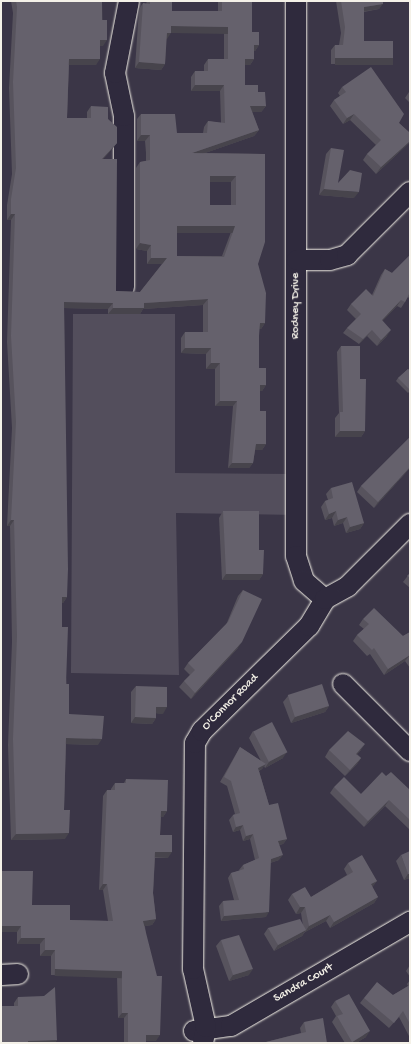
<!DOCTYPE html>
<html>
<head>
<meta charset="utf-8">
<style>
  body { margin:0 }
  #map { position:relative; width:411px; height:1044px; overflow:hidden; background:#3b3647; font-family:"Gochi Hand",sans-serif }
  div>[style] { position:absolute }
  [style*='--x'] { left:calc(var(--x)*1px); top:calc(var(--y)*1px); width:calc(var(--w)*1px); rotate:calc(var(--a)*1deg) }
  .green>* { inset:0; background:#534e5c }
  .roads { filter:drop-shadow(0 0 1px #f4f1e8) drop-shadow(0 0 1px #f4f1e8) }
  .minor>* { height:20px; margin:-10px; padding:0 10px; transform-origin:10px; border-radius:10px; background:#2f2a3d }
  .wall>* { inset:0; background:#57535d }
  .shaded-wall>* { inset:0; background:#47444c; transform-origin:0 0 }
  .building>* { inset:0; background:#65616c; transform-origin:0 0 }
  span { translate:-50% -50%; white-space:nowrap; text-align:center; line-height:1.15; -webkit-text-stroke:4px #2f2a3d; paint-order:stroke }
  .street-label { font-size:12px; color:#f4f1e8 }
  .frame { position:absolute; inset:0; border:2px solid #f4f1e8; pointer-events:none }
</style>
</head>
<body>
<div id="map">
  <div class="green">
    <i style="clip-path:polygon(73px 314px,175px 314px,175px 473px,297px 474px,297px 515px,176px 513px,179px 675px,71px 673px)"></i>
  </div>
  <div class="roads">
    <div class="minor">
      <i style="--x:296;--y:1;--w:555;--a:90"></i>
      <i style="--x:296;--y:556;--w:26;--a:72"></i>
      <i style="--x:304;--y:581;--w:28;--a:41"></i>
      <i style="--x:297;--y:260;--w:33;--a:0"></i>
      <i style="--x:330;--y:260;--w:18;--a:-16"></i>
      <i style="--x:347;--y:255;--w:89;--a:-45"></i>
      <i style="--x:124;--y:287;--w:171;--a:-90"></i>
      <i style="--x:124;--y:116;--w:44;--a:-101.8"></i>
      <i style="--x:115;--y:73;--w:73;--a:-79"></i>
      <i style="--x:343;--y:684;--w:95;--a:45"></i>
      <i style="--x:1;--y:975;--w:17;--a:-3"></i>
      <i style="--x:194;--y:1031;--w:37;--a:-8"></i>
      <i style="--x:231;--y:1026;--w:207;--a:-30.2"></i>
      <i style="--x:203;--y:1043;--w:16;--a:-79"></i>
      <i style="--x:206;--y:1027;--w:59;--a:-102.6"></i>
      <i style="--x:193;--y:969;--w:226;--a:-89.5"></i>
      <i style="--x:195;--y:743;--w:14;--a:-60"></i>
      <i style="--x:202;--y:731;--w:150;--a:-44.5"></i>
      <i style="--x:309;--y:626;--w:31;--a:-59"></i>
      <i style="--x:325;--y:599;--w:26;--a:-29"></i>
      <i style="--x:348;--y:586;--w:88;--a:-45"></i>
    </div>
  </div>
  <div class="wall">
    <i style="clip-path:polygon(evenodd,11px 1px,102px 1px,103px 46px,100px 46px,96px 65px,69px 65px,67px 118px,87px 118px,87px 112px,91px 106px,108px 119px,117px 143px,112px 149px,103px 159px,116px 291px,140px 292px,162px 264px,147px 264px,147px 251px,136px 249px,136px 168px,140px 162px,146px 161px,146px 153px,145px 141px,137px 141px,137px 119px,141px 114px,177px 133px,203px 133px,204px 127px,208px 121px,221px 123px,220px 91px,191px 91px,191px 77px,195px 71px,204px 71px,204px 65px,208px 59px,224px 59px,224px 33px,171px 32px,166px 39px,165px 64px,161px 70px,135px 68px,139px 9px,143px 3px,146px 4px,147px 1px,172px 1px,172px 11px,218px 11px,218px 1px,252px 1px,252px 32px,259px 45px,255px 51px,254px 51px,254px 59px,250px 65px,245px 65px,245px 85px,258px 92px,266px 106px,261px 112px,252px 112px,259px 130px,254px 136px,205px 153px,265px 154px,258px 264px,265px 323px,261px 329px,259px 329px,259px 368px,266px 385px,262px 391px,260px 391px,260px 411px,266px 444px,262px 450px,255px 450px,253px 463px,249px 468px,228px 468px,233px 406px,215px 406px,215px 369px,206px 369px,206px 354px,181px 353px,181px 338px,185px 332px,203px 332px,203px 305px,143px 309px,140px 314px,108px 314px,108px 309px,64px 308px,67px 597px,63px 603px,62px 603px,62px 627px,69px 714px,98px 745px,66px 744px,64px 810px,65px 839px,11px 840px,8px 745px,12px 642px,10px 526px,7px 526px,12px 428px,7px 342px,11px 220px,7px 220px,7px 205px,12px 174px,9px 88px,13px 13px,11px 1px,210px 182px,231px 182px,231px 205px,210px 205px,210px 182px,11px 1px,177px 232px,231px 232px,222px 256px,177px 256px,177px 232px)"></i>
    <i style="clip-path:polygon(336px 1px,383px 1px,379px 9px,364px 12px,364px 41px,393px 58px,389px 64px,331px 64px,331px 50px,335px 45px,339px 45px,341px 33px)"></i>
    <i style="clip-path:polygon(342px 87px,399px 123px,410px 133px,410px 142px,376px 174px,363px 160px,367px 154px,376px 145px,350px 120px,343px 124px,330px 106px,334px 100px,340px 96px,338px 93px)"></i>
    <i style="clip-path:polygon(409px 92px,410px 92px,410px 103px,405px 98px)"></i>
    <i style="clip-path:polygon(331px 148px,338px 183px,354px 198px,319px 195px,326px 154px)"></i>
    <i style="clip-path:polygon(410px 255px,410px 299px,408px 297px,405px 302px,401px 308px,397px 306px,382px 321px,387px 336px,377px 346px,367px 336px,359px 344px,343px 333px,347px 328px,356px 319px,347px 310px,351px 304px,372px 295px,381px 275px,385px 269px,392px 273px)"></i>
    <i style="clip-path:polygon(341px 346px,360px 379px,365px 431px,361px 437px,335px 437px,335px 418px,339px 413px,337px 352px)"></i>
    <i style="clip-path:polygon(408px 369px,410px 391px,408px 393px,396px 381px,398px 378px)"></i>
    <i style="clip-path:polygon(410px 437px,410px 468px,374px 508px,357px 492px,361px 486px)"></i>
    <i style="clip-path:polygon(331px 488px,364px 523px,360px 529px,346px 533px,343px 523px,334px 526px,332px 518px,325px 520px,321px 507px,325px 501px,328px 500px,326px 494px)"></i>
    <i style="clip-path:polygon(223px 511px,259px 550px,263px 574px,259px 580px,222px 580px,219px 518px)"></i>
    <i style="clip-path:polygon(410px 573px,410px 588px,403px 582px)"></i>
    <i style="clip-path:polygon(243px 590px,238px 648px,191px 699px,179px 687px,184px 681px,190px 675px,184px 669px,188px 663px,226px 625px,238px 596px)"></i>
    <i style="clip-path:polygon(363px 619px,403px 636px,410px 632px,410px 668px,405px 661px,384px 675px,370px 654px,367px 656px,353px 641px,357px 635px,364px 629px,359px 625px)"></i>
    <i style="clip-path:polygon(136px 686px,163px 714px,156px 713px,156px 718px,152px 724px,131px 723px,131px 692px)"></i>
    <i style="clip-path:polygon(288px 696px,329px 706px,325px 712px,291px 723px,283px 702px)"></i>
    <i style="clip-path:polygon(253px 731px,283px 758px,265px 768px,264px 766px,262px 769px,259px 771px,269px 805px,287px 839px,283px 844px,279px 845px,279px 860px,270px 863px,266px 917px,221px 921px,219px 906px,223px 901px,234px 900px,228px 878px,231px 873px,240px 871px,239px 870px,243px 865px,255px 860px,250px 839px,243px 841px,240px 830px,233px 832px,229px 820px,233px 815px,235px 814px,227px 786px,220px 782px,240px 747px,261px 761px,249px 738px)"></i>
    <i style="clip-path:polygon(329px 750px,361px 750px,357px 754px,361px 758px,357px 764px,345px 776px,325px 757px)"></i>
    <i style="clip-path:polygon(386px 776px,410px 790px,410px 830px,385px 806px,364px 827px,330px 793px,334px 787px,361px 794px)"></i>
    <i style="clip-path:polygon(126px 779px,167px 811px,163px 817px,161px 817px,160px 835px,168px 858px,155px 858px,153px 893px,156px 919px,152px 925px,145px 926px,156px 1041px,146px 1041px,146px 1043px,124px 1043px,124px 1018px,118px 1018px,117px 977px,51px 975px,51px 956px,40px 956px,40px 944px,17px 944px,17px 932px,1px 932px,32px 905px,70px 920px,108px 921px,103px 890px,99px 890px,103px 796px,107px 790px,111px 790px,111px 789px,115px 783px,124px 783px)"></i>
    <i style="clip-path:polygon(401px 855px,410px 878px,404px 880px,396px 861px)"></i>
    <i style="clip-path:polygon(348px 863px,377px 881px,372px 887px,378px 897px,374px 903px,330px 928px,326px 921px,305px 932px,302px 936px,274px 951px,264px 934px,268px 928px,303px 926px,301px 913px,296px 914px,288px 900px,292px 894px,311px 897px,347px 875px,344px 869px)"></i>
    <i style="clip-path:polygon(221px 940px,249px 975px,229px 981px,216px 946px)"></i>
    <i style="clip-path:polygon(410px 965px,410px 977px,406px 971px)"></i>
    <i style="clip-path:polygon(410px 980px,410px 1038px,399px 1017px,389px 1028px,360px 1003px,364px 998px,393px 995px,408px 986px,407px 984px)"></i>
    <i style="clip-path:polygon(18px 997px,57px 1040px,55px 1043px,1px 1043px,14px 1006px,14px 1003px)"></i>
    <i style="clip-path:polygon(335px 1001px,366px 1037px,356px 1043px,345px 1043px,332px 1022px,336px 1016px,331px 1007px)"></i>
    <i style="clip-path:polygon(304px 1022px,327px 1043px,265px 1043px,266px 1042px,301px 1033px,300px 1028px)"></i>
  </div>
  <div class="shaded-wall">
    <i style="clip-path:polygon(383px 4px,379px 9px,360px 12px,364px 7px)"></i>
    <i style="left:171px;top:26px;width:57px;height:7px;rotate:1deg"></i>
    <i style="clip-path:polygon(167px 33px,171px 33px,167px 39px,162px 38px)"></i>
    <i style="clip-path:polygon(100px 40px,107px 40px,103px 46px,96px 46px)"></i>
    <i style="clip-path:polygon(254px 45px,259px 45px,255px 51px,249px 51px)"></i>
    <i style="left:335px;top:58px;width:58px;height:7px"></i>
    <i style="clip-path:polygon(69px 59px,100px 59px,96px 65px,65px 65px)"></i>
    <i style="clip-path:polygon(245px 59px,254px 59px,250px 65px,241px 65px)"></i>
    <i style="clip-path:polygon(139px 62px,165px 64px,161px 70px,135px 68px)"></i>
    <i style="clip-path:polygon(195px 85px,224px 85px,220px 91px,191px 91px)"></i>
    <i style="clip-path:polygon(250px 106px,266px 106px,261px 112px,246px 112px)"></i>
    <i style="clip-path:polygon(354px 114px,350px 120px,343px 124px,347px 118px)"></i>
    <i style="clip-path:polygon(259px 130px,254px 136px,188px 159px,192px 153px)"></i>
    <i style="clip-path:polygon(141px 135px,150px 135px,145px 141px,137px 141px)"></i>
    <i style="clip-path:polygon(410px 141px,410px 142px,376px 174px,381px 167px)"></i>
    <i style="clip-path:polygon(117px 143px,112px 149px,98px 165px,102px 159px)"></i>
    <i style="clip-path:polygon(210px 176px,236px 176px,231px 182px,206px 182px)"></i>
    <i style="clip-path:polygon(324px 189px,359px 192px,354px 198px,319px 195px)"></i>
    <i style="clip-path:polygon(11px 214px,15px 214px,11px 220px,7px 220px)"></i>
    <i style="left:177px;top:226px;width:58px;height:7px"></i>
    <i style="clip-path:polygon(140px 243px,151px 245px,147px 251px,136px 249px)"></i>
    <i style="clip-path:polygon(151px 258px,167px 258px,163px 264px,147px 264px)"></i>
    <i style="clip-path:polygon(208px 299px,203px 305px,143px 309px,140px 314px,108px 314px,113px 308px,144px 303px)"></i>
    <i style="clip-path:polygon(401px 300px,397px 306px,378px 326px,382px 320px)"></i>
    <i style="clip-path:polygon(64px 302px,113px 303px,108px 309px,60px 308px)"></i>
    <i style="clip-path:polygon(260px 323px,265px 323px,261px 329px,256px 329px)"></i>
    <i style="clip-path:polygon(372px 330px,367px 336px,359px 344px,363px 339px)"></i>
    <i style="clip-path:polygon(391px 330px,387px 336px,377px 346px,381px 340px)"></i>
    <i style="clip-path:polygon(185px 348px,211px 348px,206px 354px,181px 353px)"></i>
    <i style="clip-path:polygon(211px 363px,220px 363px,215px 369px,206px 369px)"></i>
    <i style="clip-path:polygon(260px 385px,266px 385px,262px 391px,255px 391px)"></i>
    <i style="clip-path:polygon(220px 401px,237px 401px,233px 406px,215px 406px)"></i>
    <i style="clip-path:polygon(340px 431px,365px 431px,361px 437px,335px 437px)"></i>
    <i style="clip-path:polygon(256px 444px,266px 444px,262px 450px,252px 450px)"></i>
    <i style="clip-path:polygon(232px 463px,253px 463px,249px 468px,228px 468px)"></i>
    <i style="clip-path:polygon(410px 467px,410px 468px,374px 508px,378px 502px)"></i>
    <i style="clip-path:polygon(336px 511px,332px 518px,325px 520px,329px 514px)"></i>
    <i style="clip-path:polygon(347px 517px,343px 523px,334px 526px,338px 520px)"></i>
    <i style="clip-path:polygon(11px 520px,14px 520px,10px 526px,7px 526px)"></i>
    <i style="clip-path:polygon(364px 523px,360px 529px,346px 533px,350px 527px)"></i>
    <i style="clip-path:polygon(226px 574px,263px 574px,259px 580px,222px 580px)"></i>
    <i style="clip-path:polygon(62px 597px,67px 597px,63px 603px,58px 603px)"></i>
    <i style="clip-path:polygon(242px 642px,238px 648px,191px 699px,195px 693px)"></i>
    <i style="clip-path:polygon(410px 655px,405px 661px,384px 675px,388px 669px)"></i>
    <i style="clip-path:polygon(329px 706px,325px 712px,291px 723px,295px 717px)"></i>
    <i style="clip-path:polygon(156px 707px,167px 707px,163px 714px,152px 713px)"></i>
    <i style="clip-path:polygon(135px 717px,156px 718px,152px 724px,131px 723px)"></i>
    <i style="clip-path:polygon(66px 738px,102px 739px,98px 745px,62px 744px)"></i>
    <i style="clip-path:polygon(365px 744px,361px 750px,352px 760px,356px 754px)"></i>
    <i style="clip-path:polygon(287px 752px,283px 758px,265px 768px,269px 762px)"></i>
    <i style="clip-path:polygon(361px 758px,357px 764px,345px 776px,350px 770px)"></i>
    <i style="clip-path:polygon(266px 764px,262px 769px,254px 773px,258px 768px)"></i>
    <i style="clip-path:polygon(389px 800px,385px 806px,364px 827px,368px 821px)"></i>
    <i style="clip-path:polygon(161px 811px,167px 811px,163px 817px,157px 817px)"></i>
    <i style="clip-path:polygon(243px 825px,240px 830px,233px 832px,236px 827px)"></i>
    <i style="clip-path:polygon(69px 833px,65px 839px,11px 840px,16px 834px)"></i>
    <i style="clip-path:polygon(253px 834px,250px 839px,243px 841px,246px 836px)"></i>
    <i style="clip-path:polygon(287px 839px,283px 844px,275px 846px,278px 841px)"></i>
    <i style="clip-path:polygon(155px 852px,172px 852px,168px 858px,151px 857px)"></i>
    <i style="clip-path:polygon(283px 855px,279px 860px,267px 864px,271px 859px)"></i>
    <i style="clip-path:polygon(408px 874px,410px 874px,410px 878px,404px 880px)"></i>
    <i style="clip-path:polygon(377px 881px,372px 887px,371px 884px)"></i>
    <i style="clip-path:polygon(103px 884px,107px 884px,103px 890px,99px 890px)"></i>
    <i style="clip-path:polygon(378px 897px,374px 903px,330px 928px,334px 922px)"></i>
    <i style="clip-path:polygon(300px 907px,305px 907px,301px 913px,296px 914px)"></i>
    <i style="clip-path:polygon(269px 912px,266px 917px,221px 921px,224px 916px)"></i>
    <i style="clip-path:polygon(330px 915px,326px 921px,305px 932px,309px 926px)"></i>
    <i style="clip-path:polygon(156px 919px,152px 925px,139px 927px,143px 921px)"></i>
    <i style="clip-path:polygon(1px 926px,21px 926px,17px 932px,1px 932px)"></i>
    <i style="clip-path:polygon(306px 930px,302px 936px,274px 951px,278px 945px)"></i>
    <i style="clip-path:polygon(21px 938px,45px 938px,40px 944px,17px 944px)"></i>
    <i style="clip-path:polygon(45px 950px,55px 950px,51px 956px,40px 956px)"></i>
    <i style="left:55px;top:969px;width:67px;height:7px;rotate:2deg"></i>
    <i style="clip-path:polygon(253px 969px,249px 975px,229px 981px,233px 975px)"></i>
    <i style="clip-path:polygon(122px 1013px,128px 1013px,124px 1018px,118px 1018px)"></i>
    <i style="clip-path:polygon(370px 1031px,366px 1037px,356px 1043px,351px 1043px)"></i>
    <i style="clip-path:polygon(146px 1035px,160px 1035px,156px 1041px,142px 1041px)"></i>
    <i style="clip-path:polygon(57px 1040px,55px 1043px,27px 1043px,28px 1041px)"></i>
  </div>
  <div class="building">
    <i style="clip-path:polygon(evenodd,16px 1px,102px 1px,102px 20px,107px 20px,107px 40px,100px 40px,100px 59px,69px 59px,67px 118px,91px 118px,91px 106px,108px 107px,108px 119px,117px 127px,117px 143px,102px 159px,117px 159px,116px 291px,140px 292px,167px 258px,151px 258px,151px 245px,140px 243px,140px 162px,150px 160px,150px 135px,141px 135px,141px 114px,175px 114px,177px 133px,207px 133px,208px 121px,225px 123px,224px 85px,195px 85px,195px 71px,208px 71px,208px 59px,228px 59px,228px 27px,171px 26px,171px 33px,167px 33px,165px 64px,139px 62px,143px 3px,150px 4px,150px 1px,172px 1px,172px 11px,222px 11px,222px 1px,252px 1px,252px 32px,259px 32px,259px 45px,254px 45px,254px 59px,245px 59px,245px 85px,258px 85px,258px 92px,265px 92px,266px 106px,250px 106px,259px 130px,192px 153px,265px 154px,265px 242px,258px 264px,266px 293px,265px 323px,260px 323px,259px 336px,259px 368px,266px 368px,266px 385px,260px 385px,260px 411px,266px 411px,266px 444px,256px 444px,253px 463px,232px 463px,237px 401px,220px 401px,220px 363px,211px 363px,211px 348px,185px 348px,185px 332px,208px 332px,208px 299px,144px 303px,144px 308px,113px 308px,113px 303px,64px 302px,68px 569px,67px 597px,62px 597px,62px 627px,68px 627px,66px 684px,69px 684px,69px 714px,104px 716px,102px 739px,66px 738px,64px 810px,70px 810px,69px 833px,16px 834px,13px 739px,17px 636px,14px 520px,11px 520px,16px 422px,11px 336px,15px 214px,11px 214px,11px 199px,16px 168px,13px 82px,17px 7px,16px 1px,210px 176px,236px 176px,236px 205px,210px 205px,210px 176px,16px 1px,177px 226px,235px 226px,224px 257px,177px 256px,177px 226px)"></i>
    <i style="clip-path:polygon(341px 1px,383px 1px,383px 4px,364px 7px,364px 41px,393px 41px,393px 58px,335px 58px,335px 45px,343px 45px,345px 27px)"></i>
    <i style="clip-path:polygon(371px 67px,404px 114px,399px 123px,410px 133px,410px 141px,381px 167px,367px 154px,381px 140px,354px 114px,347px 118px,334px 100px,346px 92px,342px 87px)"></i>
    <i style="clip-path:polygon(331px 148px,344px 150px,338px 183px,350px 170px,362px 173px,359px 192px,324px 189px)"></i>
    <i style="clip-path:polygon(410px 255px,410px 292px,405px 302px,401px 300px,382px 320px,391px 330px,381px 340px,372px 330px,363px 339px,347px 328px,361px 314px,351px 304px,366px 289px,373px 296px,385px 269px,392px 273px)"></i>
    <i style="clip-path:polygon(341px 346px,360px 346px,360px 379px,366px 379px,365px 431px,340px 431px,340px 412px,343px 412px)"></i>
    <i style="clip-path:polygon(408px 369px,410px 370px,410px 390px,398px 378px)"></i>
    <i style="clip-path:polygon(410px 437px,410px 467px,378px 502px,361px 486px)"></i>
    <i style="clip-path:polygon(352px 482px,364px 523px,350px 527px,347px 517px,338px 520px,336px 511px,329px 514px,325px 501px,333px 498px,331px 488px)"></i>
    <i style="clip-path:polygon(223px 511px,259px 511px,259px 550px,264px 550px,263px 574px,226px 574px)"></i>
    <i style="clip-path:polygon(410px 573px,410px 578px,407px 576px)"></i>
    <i style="clip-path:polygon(243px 590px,262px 599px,242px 642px,195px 693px,184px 681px,195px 670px,188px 663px,228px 622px)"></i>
    <i style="clip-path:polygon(374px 608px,403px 636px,410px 632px,410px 656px,410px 655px,388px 669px,374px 648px,372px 650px,357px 635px,369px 624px,363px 619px)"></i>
    <i style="left:322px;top:684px;width:23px;height:36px;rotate:72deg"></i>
    <i style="clip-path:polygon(136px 686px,167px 687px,167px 707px,156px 707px,156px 718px,135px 717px)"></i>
    <i style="left:272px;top:722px;width:34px;height:21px;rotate:63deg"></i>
    <i style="clip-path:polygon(348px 731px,365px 744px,356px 754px,361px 758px,350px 770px,329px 750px)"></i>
    <i style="clip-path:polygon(240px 747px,266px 764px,258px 768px,269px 805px,278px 803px,287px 839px,278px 841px,283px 855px,271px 859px,269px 912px,224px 916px,223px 901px,239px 900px,231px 873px,244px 869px,243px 865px,259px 858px,253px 834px,246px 836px,243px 825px,236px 827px,233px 815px,240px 813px,231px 781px,224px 777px)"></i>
    <i style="clip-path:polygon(382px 772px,386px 776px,391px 772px,410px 790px,410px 820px,389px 800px,368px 821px,334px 787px,344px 777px,361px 794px)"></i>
    <i style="clip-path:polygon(126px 779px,168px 780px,167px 811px,161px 811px,160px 835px,172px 835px,172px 852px,155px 852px,153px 893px,156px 919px,143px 921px,157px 976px,162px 976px,160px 1035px,146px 1035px,146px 1043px,128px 1043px,128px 1013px,122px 1013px,122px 971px,55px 969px,55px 950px,45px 950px,45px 938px,21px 938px,21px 926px,1px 926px,1px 871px,33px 871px,32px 905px,70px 905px,70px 920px,113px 921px,107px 884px,103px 884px,107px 790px,115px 790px,115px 783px,126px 783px)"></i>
    <i style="clip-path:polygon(410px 851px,410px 874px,408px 874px,401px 855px)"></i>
    <i style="clip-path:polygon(362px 855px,377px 881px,371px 884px,378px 897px,334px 922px,330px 915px,309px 926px,305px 907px,300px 907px,292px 894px,305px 887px,311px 897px,353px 872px,348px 863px)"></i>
    <i style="clip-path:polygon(300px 919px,306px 930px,278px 945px,268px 928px)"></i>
    <i style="clip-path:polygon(239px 935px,253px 969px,233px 975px,221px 940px)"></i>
    <i style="clip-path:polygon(377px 982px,393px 995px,410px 985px,410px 1024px,403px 1011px,394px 1023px,364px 998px)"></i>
    <i style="clip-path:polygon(55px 987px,57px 1040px,28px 1041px,28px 1043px,1px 1043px,1px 1006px,18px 1006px,18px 997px,44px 996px)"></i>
    <i style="clip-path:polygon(349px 994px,370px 1031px,352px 1042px,337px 1016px,343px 1014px,335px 1001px)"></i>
    <i style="clip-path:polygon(323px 1018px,327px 1043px,266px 1043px,266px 1042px,306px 1032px,304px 1022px)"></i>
  </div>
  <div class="street-label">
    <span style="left:297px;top:306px;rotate:-90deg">Rodney Drive</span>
    <span style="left:231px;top:703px;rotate:-45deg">O'Connor Road</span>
    <span style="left:304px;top:984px;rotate:-30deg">Sandra Court</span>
  </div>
  <div class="frame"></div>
</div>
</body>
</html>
